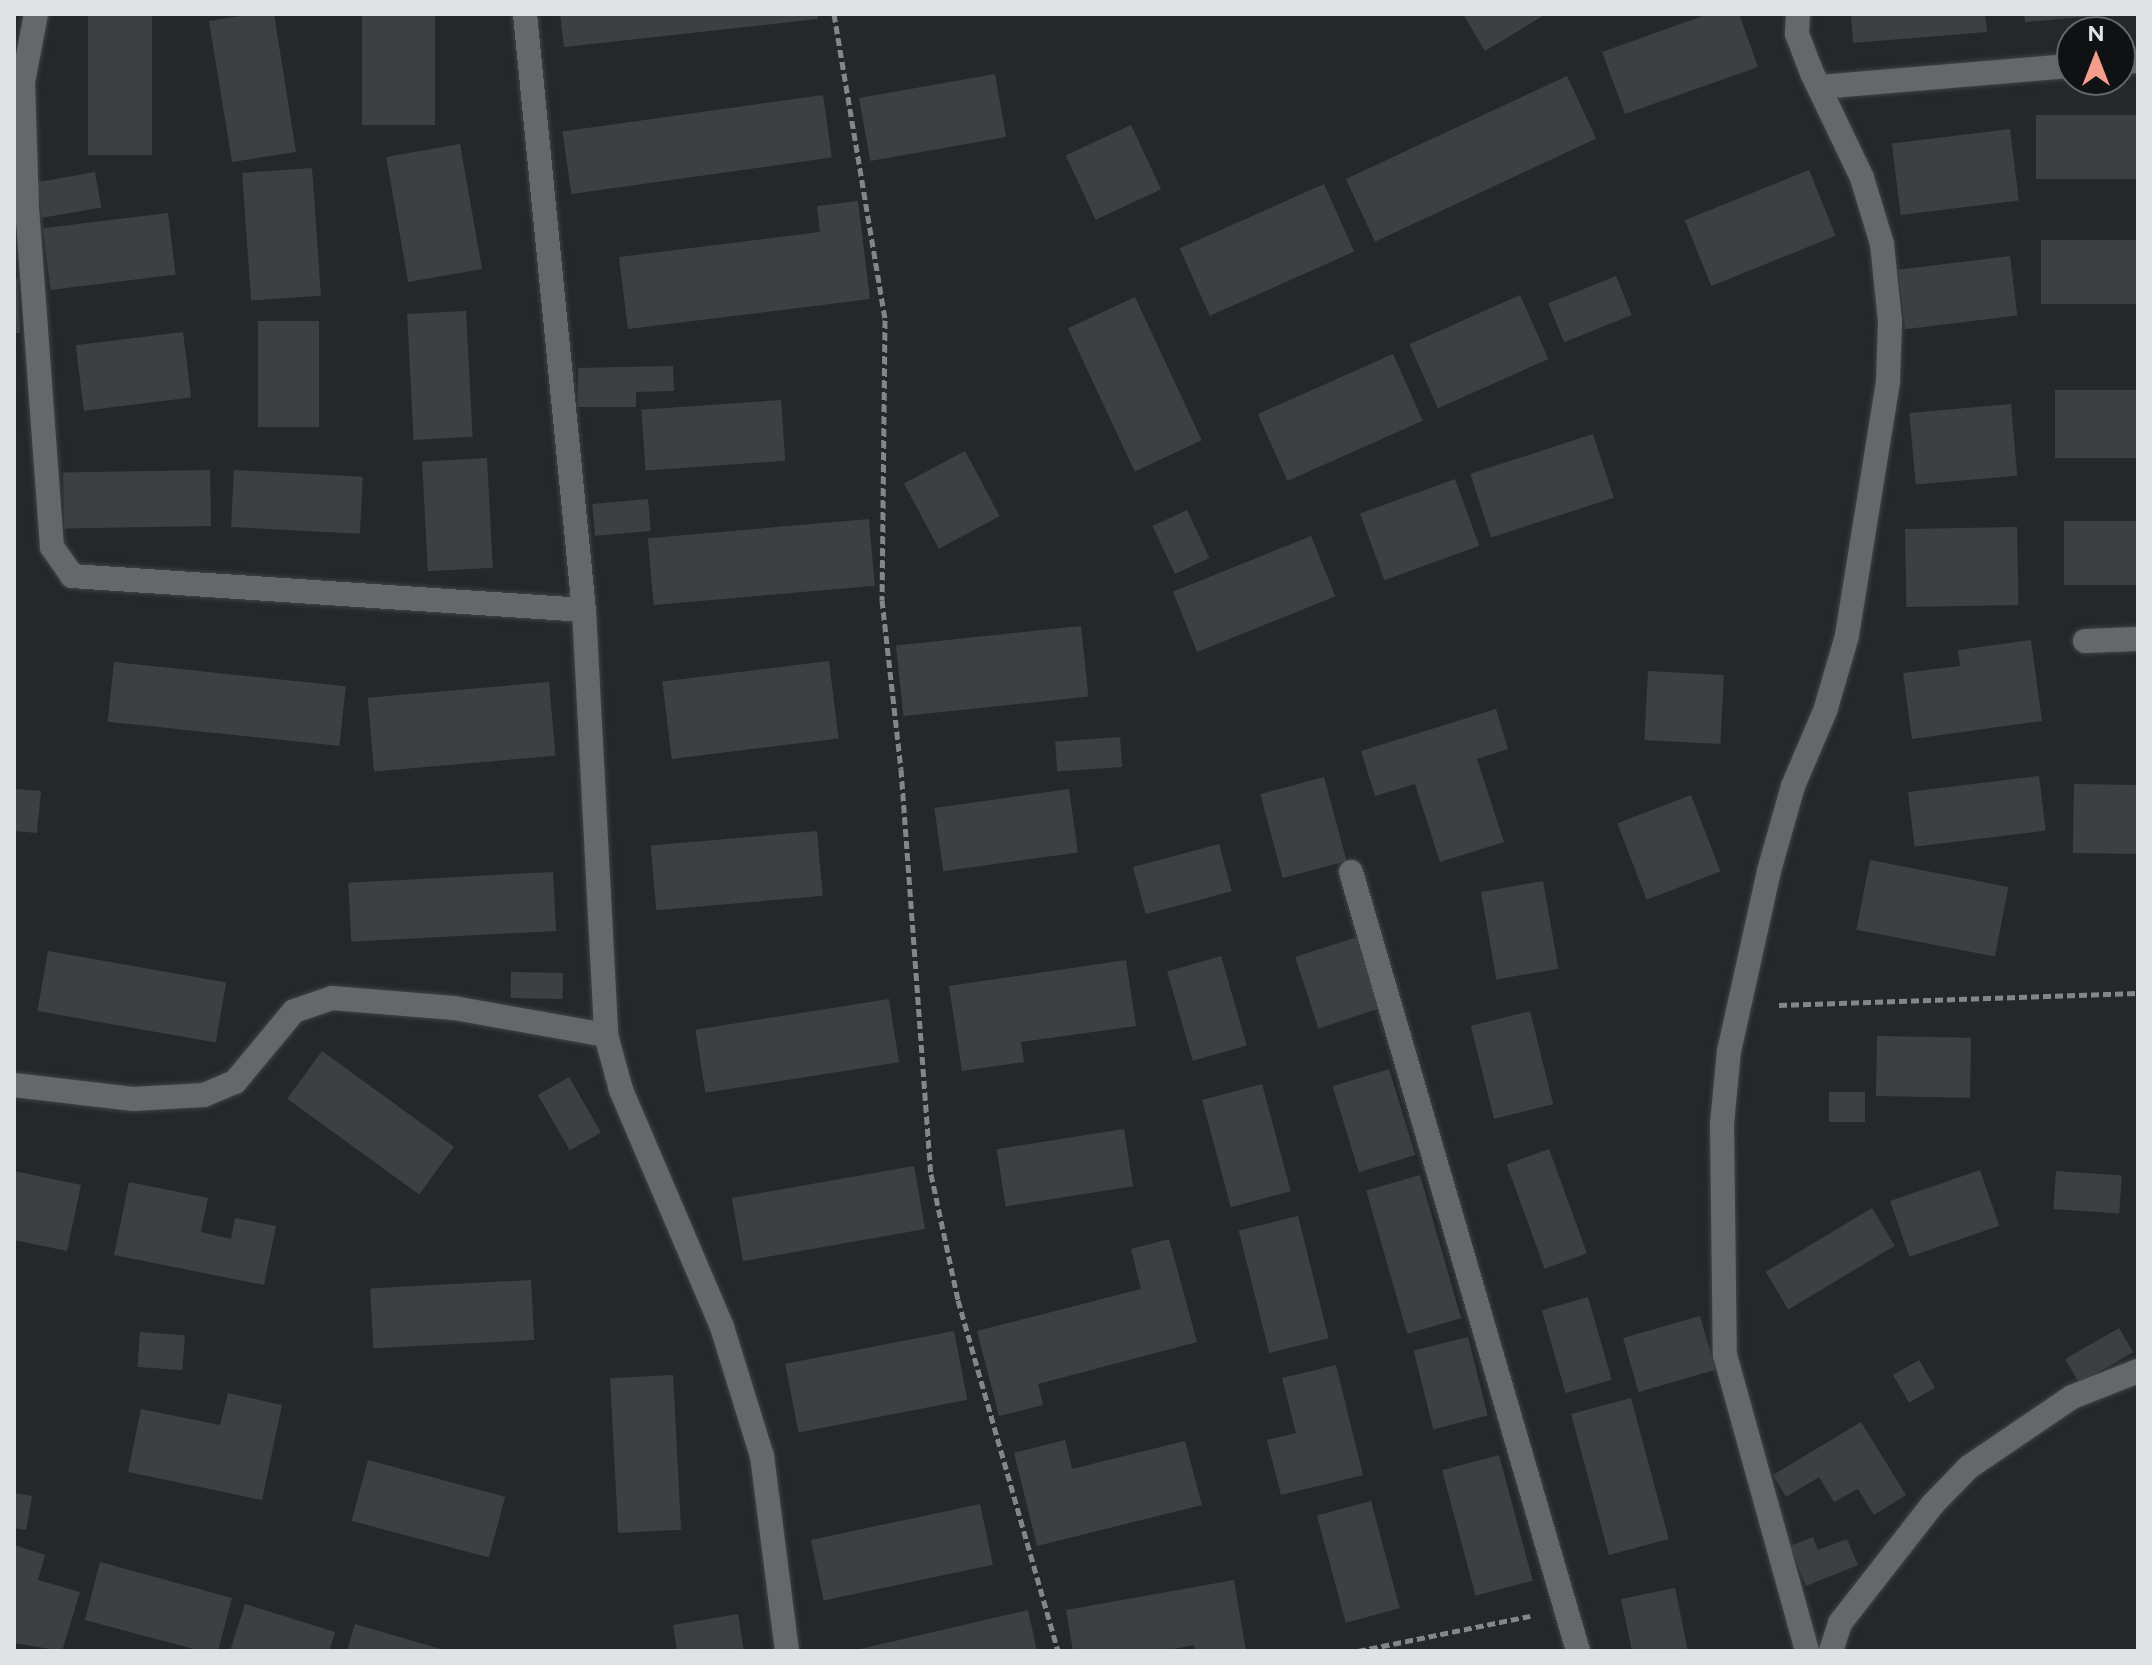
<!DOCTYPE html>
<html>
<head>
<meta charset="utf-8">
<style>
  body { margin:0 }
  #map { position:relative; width:2152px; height:1665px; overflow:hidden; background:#24282b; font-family:Figtree,sans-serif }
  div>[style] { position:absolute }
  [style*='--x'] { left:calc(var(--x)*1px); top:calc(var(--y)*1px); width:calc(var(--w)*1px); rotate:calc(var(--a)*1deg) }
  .building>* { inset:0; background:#3c4043; transform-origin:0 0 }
  .path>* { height:5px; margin-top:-2.5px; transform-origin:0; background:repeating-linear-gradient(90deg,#84878a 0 8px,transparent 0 12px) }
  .roads { filter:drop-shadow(0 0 2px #404345) drop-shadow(0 0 2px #404345) }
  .street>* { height:24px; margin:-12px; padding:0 12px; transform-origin:12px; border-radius:12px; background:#64686b }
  span { translate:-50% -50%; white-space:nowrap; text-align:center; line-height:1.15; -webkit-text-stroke:6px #0f1112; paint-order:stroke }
  .frame { position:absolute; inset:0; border:16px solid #e0e3e5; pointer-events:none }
  .north { position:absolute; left:2056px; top:16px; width:80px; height:80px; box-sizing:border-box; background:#0f1112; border:2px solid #636566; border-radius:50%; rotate:0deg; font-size:22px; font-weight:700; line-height:32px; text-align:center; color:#e0e3e5 }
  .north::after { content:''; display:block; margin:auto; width:28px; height:36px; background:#f49d8c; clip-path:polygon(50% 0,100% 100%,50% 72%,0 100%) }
</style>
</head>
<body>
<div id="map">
  <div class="building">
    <i style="left:88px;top:14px;width:64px;height:141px"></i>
    <i style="clip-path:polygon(253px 14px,274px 14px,296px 152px,232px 162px,209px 21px)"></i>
    <i style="left:362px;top:14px;width:73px;height:111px"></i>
    <i style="clip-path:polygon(560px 14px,817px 14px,818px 19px,564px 47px)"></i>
    <i style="clip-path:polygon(1463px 14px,1546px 14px,1485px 51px)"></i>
    <i style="clip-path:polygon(1708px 14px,1739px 14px,1758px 67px,1625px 114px,1602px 52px)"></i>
    <i style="clip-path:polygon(1851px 14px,1985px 14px,1987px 32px,1853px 43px)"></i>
    <i style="clip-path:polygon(2024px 14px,2095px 14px,2095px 16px,2025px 22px)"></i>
    <i style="left:995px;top:74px;width:64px;height:138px;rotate:80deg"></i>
    <i style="left:1567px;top:76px;width:69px;height:244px;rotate:65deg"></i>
    <i style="left:823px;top:95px;width:63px;height:263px;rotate:82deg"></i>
    <i style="left:2138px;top:115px;width:64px;height:102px;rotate:90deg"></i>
    <i style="left:1131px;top:125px;width:71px;height:72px;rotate:65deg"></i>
    <i style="left:2010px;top:129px;width:72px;height:119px;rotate:83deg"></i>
    <i style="left:460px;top:144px;width:127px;height:75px;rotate:80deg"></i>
    <i style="left:312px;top:168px;width:128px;height:70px;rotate:86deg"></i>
    <i style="left:1809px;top:170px;width:71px;height:134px;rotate:68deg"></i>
    <i style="left:95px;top:172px;width:36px;height:60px;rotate:80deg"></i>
    <i style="left:1324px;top:184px;width:74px;height:158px;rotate:66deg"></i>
    <i style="clip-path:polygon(858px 201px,870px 299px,628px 329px,619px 257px,820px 232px,817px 206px)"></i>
    <i style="left:168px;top:213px;width:62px;height:126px;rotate:83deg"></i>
    <i style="left:2138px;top:240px;width:64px;height:97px;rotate:90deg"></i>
    <i style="left:2010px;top:256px;width:60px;height:113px;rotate:83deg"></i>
    <i style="left:1616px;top:276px;width:42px;height:73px;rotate:68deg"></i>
    <i style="clip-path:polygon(14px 279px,18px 279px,20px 333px,14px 333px)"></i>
    <i style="left:1520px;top:295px;width:70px;height:121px;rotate:66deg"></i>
    <i style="left:1135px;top:297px;width:158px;height:74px;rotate:65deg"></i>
    <i style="left:466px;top:311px;width:126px;height:59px;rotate:87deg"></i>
    <i style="left:258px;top:321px;width:61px;height:106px"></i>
    <i style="left:183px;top:332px;width:66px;height:108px;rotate:83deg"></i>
    <i style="left:1393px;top:354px;width:73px;height:148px;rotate:66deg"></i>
    <i style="clip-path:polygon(673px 366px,674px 391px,636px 392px,636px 407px,578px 407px,578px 368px)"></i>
    <i style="left:2138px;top:390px;width:68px;height:83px;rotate:90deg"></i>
    <i style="left:781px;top:400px;width:61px;height:140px;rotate:86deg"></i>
    <i style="left:2011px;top:404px;width:72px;height:102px;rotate:85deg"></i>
    <i style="left:1593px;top:434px;width:67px;height:129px;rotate:72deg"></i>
    <i style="left:965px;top:451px;width:74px;height:69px;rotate:62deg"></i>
    <i style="left:487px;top:458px;width:110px;height:65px;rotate:87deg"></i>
    <i style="left:210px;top:470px;width:56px;height:147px;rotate:89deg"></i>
    <i style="left:234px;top:470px;width:129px;height:57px;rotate:3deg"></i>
    <i style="left:1455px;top:479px;width:71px;height:101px;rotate:70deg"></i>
    <i style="left:648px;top:499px;width:32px;height:56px;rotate:85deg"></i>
    <i style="left:1187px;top:510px;width:53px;height:38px;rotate:65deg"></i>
    <i style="left:869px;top:519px;width:67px;height:222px;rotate:85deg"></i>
    <i style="left:2138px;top:521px;width:64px;height:74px;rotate:90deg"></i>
    <i style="left:2017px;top:527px;width:78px;height:112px;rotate:89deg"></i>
    <i style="left:1311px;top:536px;width:65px;height:149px;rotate:68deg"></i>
    <i style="left:1081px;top:626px;width:71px;height:186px;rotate:84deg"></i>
    <i style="clip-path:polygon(2031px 640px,2042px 721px,1912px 739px,1903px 673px,1960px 666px,1958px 650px)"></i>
    <i style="left:829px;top:661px;width:78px;height:168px;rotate:83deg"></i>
    <i style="left:114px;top:662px;width:233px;height:60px;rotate:6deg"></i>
    <i style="left:1648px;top:671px;width:76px;height:69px;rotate:3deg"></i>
    <i style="left:549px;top:682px;width:74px;height:182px;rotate:85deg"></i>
    <i style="clip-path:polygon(1496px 709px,1508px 749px,1477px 759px,1504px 842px,1440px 862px,1415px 784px,1375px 796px,1361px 751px)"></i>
    <i style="left:1120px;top:737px;width:30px;height:65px;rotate:86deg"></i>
    <i style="left:2039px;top:776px;width:55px;height:132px;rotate:83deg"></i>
    <i style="left:1324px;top:777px;width:87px;height:66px;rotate:75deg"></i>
    <i style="left:2074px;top:784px;width:64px;height:69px;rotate:1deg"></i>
    <i style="clip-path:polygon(14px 789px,41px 791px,37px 833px,14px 831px)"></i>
    <i style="left:1069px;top:789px;width:64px;height:136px;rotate:82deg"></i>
    <i style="left:1691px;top:795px;width:82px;height:79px;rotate:69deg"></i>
    <i style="left:817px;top:831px;width:65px;height:167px;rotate:85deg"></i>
    <i style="left:1219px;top:844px;width:49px;height:89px;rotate:75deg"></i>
    <i style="left:1870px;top:860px;width:141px;height:71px;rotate:11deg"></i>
    <i style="left:553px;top:872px;width:59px;height:205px;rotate:87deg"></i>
    <i style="left:1543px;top:881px;width:89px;height:63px;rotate:80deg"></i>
    <i style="left:1357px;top:937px;width:75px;height:65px;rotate:72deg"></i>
    <i style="left:48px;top:951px;width:181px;height:61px;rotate:10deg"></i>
    <i style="left:1221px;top:956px;width:93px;height:56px;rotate:74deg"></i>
    <i style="clip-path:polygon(1126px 960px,1136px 1026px,1021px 1042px,1024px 1062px,962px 1071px,949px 986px)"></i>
    <i style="left:511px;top:972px;width:52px;height:26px;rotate:1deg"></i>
    <i style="left:889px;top:999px;width:64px;height:196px;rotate:81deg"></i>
    <i style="left:1530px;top:1011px;width:96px;height:61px;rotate:76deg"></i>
    <i style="left:1877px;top:1036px;width:94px;height:60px;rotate:1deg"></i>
    <i style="left:322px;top:1051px;width:163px;height:59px;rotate:36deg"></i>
    <i style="left:1389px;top:1069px;width:90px;height:59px;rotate:73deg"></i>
    <i style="left:569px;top:1077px;width:64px;height:36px;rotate:60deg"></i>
    <i style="left:1262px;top:1084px;width:111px;height:62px;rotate:75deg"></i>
    <i style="left:1829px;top:1092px;width:36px;height:30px"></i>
    <i style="left:1124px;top:1129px;width:58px;height:129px;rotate:81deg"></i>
    <i style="left:1549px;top:1149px;width:111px;height:45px;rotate:70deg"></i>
    <i style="left:914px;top:1166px;width:64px;height:185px;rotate:80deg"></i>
    <i style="left:1980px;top:1170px;width:59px;height:95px;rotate:71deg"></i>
    <i style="clip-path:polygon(14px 1171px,81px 1185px,67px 1251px,14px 1240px)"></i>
    <i style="left:2056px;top:1171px;width:66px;height:38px;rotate:4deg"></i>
    <i style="left:1420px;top:1175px;width:149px;height:56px;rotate:74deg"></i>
    <i style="clip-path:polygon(129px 1182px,208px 1198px,201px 1232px,231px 1239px,235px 1218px,276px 1226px,264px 1285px,114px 1255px)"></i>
    <i style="left:1872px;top:1208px;width:44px;height:124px;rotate:59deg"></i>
    <i style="left:1298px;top:1216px;width:126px;height:61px;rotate:76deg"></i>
    <i style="clip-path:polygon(1169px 1239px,1197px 1342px,1038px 1384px,1043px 1405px,999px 1416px,977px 1331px,1141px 1289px,1131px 1249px)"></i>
    <i style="left:531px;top:1280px;width:60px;height:161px;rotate:87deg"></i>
    <i style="left:1588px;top:1297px;width:86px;height:48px;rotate:74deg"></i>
    <i style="left:1700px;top:1316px;width:56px;height:80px;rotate:74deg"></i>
    <i style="left:2119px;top:1328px;width:28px;height:62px;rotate:60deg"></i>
    <i style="left:954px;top:1331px;width:70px;height:172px;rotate:79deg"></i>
    <i style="left:140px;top:1332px;width:45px;height:35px;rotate:4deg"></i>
    <i style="left:1468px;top:1337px;width:81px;height:56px;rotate:76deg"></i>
    <i style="left:1919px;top:1360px;width:32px;height:30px;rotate:60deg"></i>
    <i style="clip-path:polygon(1336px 1365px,1363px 1475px,1281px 1495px,1267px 1440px,1296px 1433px,1282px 1378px)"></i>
    <i style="left:673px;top:1375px;width:155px;height:63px;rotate:87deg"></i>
    <i style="clip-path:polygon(228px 1393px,282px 1405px,262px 1500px,128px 1472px,141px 1409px,220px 1425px)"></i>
    <i style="left:1631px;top:1398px;width:146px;height:62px;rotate:75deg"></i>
    <i style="clip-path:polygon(1861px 1422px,1906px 1495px,1874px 1515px,1858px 1489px,1834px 1502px,1819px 1477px,1786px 1497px,1773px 1475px)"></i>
    <i style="clip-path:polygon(1065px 1440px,1072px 1469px,1185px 1441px,1202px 1505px,1037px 1546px,1014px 1453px)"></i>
    <i style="left:1499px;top:1455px;width:130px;height:59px;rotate:75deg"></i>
    <i style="left:368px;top:1460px;width:142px;height:63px;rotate:15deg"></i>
    <i style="clip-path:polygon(14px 1493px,32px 1496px,26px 1530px,14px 1528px)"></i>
    <i style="left:1371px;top:1501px;width:111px;height:56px;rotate:75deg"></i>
    <i style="left:980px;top:1504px;width:62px;height:173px;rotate:78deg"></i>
    <i style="clip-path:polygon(1813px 1537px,1818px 1550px,1847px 1539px,1858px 1565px,1806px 1586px,1790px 1546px)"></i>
    <i style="clip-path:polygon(14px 1545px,45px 1555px,38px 1580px,80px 1592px,62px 1651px,14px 1643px)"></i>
    <i style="clip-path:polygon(100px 1562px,232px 1598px,218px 1651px,201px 1651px,85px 1620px)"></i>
    <i style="clip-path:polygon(1234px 1580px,1246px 1651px,1195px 1651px,1194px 1645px,1164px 1651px,1073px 1651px,1066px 1610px)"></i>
    <i style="clip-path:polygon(1675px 1588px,1688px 1651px,1632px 1651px,1621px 1599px)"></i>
    <i style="clip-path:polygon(245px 1604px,335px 1632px,329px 1651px,230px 1651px)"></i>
    <i style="clip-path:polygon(1028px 1610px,1037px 1651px,856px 1651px,856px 1650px)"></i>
    <i style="clip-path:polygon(738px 1614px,744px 1651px,677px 1651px,673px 1625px)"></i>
    <i style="clip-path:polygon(355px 1624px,444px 1650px,444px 1651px,347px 1651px)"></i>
  </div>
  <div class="path">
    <i style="--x:834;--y:14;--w:310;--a:80.5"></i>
    <i style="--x:885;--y:320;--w:280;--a:90.6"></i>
    <i style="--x:882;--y:600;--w:170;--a:83.6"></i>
    <i style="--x:901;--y:769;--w:406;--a:85.8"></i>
    <i style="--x:931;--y:1174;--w:129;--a:77.9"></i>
    <i style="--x:958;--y:1300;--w:365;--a:74.1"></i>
    <i style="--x:1779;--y:1005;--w:359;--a:-1.9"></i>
    <i style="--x:1358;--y:1651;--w:176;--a:-11.5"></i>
  </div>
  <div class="roads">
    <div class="street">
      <i style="--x:36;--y:14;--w:69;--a:100.8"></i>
      <i style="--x:23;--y:82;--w:125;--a:88.2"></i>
      <i style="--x:27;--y:207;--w:341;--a:85.8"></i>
      <i style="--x:52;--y:547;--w:35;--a:55"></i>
      <i style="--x:72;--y:576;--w:513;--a:3.8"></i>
      <i style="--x:525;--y:14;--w:599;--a:84.35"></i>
      <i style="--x:584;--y:610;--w:426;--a:87"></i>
      <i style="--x:606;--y:1035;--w:57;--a:74.7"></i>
      <i style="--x:621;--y:1090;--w:258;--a:66.9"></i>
      <i style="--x:722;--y:1327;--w:135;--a:72.8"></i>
      <i style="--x:762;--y:1456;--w:197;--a:82.7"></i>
      <i style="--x:1798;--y:14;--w:20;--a:93"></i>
      <i style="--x:1797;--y:34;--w:42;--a:69"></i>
      <i style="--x:1812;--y:73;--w:116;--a:64.5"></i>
      <i style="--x:1862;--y:178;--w:69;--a:73.1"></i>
      <i style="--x:1882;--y:244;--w:77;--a:84.1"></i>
      <i style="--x:1890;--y:321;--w:61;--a:91.9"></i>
      <i style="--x:1888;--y:382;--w:257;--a:99.2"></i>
      <i style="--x:1847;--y:636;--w:78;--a:106.3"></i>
      <i style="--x:1825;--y:711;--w:82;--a:113.1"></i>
      <i style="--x:1793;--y:786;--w:88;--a:105.8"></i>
      <i style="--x:1769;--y:871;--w:184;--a:102.5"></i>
      <i style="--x:1729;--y:1051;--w:73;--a:95.5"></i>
      <i style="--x:1722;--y:1124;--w:231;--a:89.3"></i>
      <i style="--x:1725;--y:1355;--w:307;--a:74.5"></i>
      <i style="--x:2120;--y:62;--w:18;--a:-3"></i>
      <i style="--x:1820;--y:87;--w:253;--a:-4.8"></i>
      <i style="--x:2085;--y:641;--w:53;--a:-2.2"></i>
      <i style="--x:1351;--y:872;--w:811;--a:73.75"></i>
      <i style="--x:14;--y:1085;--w:120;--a:6.7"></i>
      <i style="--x:133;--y:1099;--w:71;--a:-3.2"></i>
      <i style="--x:204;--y:1095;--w:34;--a:-23"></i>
      <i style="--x:235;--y:1082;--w:92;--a:-50.3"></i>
      <i style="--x:294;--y:1011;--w:40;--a:-18.9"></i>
      <i style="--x:332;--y:998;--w:122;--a:4.7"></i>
      <i style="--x:454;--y:1008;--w:154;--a:10.1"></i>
      <i style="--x:1831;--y:1651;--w:29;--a:-72"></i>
      <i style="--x:1840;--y:1623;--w:151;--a:-52"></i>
      <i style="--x:1933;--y:1504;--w:52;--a:-45.8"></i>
      <i style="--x:1969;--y:1467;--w:125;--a:-34.2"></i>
      <i style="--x:2072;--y:1397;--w:71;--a:-21.5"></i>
    </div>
  </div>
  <div class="frame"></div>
  <div class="north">N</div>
</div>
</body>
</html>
